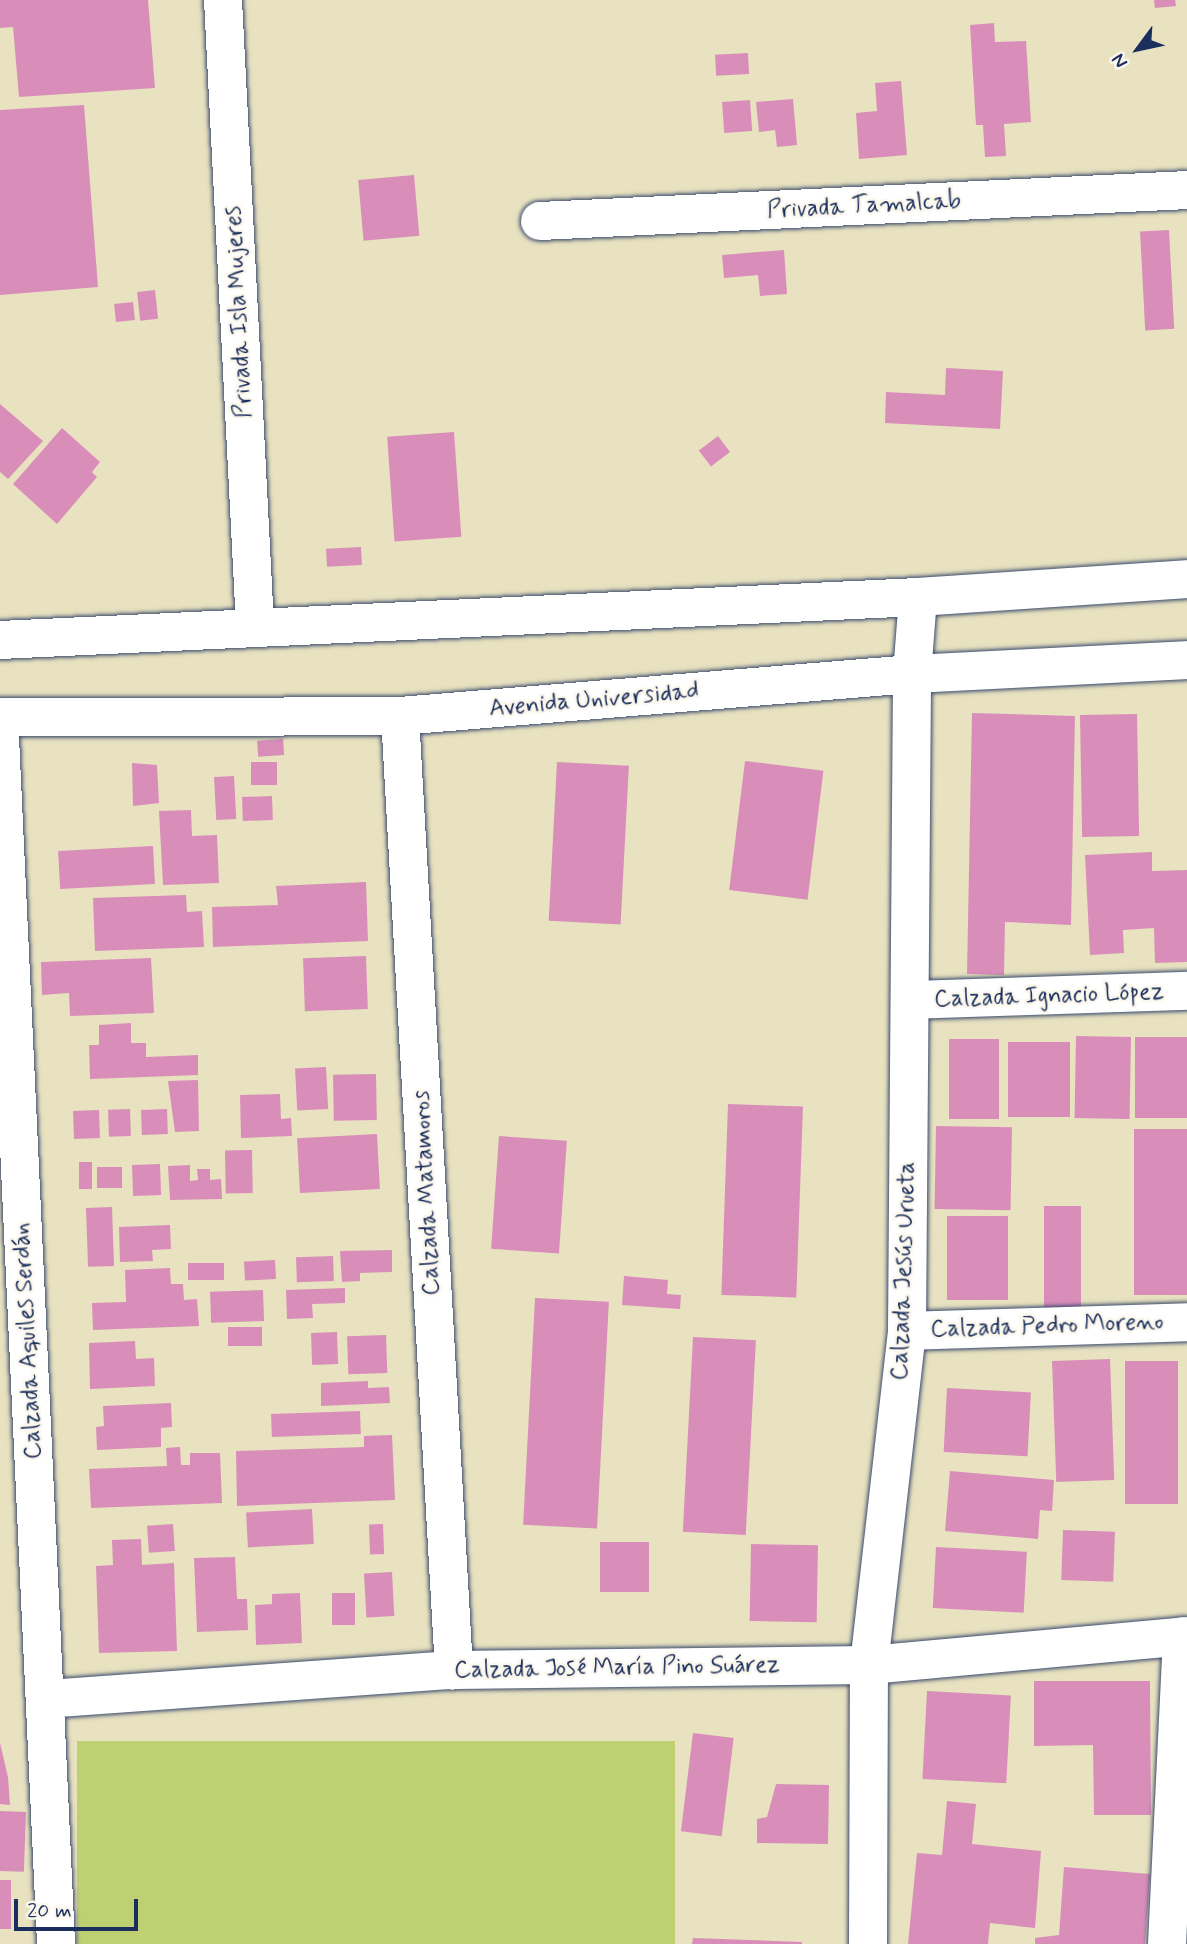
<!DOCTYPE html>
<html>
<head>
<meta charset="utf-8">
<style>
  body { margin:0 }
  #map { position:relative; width:1187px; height:1944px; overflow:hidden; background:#e8e2c0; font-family:Mynerve,sans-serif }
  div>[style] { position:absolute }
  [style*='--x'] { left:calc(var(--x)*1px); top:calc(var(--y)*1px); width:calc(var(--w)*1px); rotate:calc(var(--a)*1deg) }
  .green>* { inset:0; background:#bfd073; transform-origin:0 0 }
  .building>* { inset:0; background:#d98eb9; transform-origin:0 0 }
  .roads { filter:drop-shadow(0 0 2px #3a4a6d) drop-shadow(0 0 2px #3a4a6d) }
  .minor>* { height:38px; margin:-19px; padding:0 19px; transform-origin:19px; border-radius:19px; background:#fff }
  .major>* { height:38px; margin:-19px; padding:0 19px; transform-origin:19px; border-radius:19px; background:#fff }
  span { translate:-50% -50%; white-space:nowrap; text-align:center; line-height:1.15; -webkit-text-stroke:5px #fbf7ec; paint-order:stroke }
  .street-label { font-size:24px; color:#1b2f5e }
  .north { position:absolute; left:1103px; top:14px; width:70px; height:70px; -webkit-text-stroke:5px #fbf7ec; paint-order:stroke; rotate:237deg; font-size:19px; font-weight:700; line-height:28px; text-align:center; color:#1b2f5e }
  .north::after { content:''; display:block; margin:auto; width:24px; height:32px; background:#1b2f5e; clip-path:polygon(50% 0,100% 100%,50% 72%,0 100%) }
  .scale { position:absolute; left:14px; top:1899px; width:124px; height:32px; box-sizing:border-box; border:4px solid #1b2f5e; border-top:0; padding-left:9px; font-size:21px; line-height:24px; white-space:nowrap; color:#1b2f5e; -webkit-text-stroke:5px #fbf7ec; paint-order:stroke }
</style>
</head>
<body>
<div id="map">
  <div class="green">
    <i style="left:77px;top:1741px;width:598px;height:203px"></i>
  </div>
  <div class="building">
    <i style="clip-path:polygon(0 0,148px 0,155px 88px,19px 97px,13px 27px,0 28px)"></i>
    <i style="clip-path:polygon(1154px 0,1175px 0,1176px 6px,1155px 8px)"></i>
    <i style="clip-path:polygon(994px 23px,995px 42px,1026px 41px,1031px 122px,1004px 124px,1006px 156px,985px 157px,983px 125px,976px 125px,970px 25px)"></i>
    <i style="left:748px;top:53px;width:21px;height:33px;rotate:87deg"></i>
    <i style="clip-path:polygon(901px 81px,907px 155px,859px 159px,856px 113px,877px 111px,875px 83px)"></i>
    <i style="clip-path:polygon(793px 99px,797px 145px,777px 147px,775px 130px,759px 132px,756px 102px)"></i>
    <i style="left:750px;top:100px;width:31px;height:28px;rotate:86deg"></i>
    <i style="clip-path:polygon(84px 105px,98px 287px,0 295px,0 110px)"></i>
    <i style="left:414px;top:175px;width:61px;height:56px;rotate:85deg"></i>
    <i style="left:1169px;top:230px;width:99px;height:29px;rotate:87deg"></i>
    <i style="clip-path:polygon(784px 250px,787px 294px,760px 296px,758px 275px,724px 278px,722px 255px)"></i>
    <i style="left:155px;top:290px;width:29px;height:18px;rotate:84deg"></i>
    <i style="left:133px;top:302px;width:18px;height:19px;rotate:84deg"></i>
    <i style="clip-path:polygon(946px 368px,1003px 371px,1000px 429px,885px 423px,886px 392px,945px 395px)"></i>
    <i style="clip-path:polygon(0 404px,43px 441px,8px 479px,0 472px)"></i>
    <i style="clip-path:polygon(62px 428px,100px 462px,92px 472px,97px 477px,57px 524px,13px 484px)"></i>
    <i style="left:454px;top:432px;width:105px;height:67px;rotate:86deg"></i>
    <i style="left:718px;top:436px;width:20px;height:24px;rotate:53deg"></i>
    <i style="left:361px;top:547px;width:18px;height:35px;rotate:87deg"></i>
    <i style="clip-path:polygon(972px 713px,1075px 716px,1071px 925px,1005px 922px,1004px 975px,967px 974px)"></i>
    <i style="left:1137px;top:714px;width:122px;height:57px;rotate:89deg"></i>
    <i style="left:283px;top:739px;width:16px;height:26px;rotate:86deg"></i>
    <i style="left:745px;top:761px;width:79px;height:130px;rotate:7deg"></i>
    <i style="left:251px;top:762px;width:26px;height:23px"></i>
    <i style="left:557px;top:762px;width:72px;height:159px;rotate:3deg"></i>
    <i style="clip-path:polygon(132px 763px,157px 765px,159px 803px,133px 806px)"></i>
    <i style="left:234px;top:776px;width:43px;height:20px;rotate:87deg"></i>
    <i style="left:272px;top:796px;width:24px;height:30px;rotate:88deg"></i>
    <i style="clip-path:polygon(191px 810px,192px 836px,217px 835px,219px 883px,163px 885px,159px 811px)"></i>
    <i style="left:153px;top:846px;width:38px;height:95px;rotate:87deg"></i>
    <i style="clip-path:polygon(1152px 852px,1152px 871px,1187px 870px,1187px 962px,1155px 963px,1154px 928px,1123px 930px,1124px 953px,1090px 955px,1085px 855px)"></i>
    <i style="clip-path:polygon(366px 882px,368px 941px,213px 947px,212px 907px,278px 905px,276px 886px)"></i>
    <i style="clip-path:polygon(186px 895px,187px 912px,202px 911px,204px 947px,95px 951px,93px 898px)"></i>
    <i style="left:366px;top:956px;width:53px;height:63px;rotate:88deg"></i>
    <i style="clip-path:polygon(151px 958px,154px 1013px,70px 1016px,69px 993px,42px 995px,41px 962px)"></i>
    <i style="clip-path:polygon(131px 1023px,131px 1043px,146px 1043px,146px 1057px,198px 1055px,198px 1075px,90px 1079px,89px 1045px,99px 1045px,99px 1025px)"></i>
    <i style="left:1076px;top:1036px;width:55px;height:82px;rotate:1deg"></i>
    <i style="left:1187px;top:1037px;width:81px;height:52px;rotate:90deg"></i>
    <i style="left:949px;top:1039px;width:50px;height:80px"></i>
    <i style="left:1008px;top:1042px;width:62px;height:75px"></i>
    <i style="left:326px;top:1067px;width:42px;height:31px;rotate:87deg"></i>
    <i style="left:376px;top:1074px;width:46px;height:43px;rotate:89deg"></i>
    <i style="clip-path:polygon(198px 1080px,199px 1131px,175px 1132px,168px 1081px)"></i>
    <i style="clip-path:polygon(280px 1094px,281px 1119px,291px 1118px,292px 1136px,241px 1138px,240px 1095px)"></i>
    <i style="left:728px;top:1104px;width:75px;height:191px;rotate:2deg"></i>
    <i style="left:130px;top:1109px;width:27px;height:22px;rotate:88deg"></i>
    <i style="left:167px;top:1109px;width:25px;height:26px;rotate:88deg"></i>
    <i style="left:99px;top:1110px;width:28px;height:26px;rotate:88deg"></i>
    <i style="left:936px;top:1126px;width:76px;height:83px;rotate:1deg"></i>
    <i style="left:1134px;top:1129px;width:53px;height:166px"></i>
    <i style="left:377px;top:1134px;width:55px;height:80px;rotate:87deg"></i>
    <i style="left:499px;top:1136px;width:68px;height:113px;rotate:4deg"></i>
    <i style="left:252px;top:1150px;width:43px;height:27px;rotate:89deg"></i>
    <i style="left:79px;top:1162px;width:13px;height:27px"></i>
    <i style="left:160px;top:1164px;width:31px;height:28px;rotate:88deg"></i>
    <i style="clip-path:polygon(190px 1165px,190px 1181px,198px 1180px,197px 1169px,210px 1169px,210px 1180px,221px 1179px,222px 1199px,170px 1200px,168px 1166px)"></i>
    <i style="left:122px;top:1167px;width:21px;height:25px;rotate:90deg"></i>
    <i style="left:1044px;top:1206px;width:37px;height:102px"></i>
    <i style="left:112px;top:1207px;width:59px;height:26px;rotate:88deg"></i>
    <i style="left:947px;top:1216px;width:61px;height:84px"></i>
    <i style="clip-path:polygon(170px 1225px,171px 1249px,152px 1250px,153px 1261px,120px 1262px,119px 1227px)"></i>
    <i style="clip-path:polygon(392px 1250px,392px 1272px,360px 1273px,360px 1281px,342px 1282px,340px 1251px)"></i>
    <i style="left:333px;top:1256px;width:25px;height:37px;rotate:88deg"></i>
    <i style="left:275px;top:1260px;width:19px;height:31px;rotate:87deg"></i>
    <i style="left:224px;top:1263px;width:17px;height:36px;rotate:90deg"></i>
    <i style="clip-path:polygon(170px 1268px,171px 1284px,183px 1284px,184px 1300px,197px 1299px,199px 1326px,93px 1330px,92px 1303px,126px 1302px,125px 1270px)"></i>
    <i style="clip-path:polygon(624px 1276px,668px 1280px,667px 1294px,681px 1295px,680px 1309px,622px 1305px)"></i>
    <i style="clip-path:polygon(345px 1288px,345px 1303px,312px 1304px,313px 1318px,287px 1319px,286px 1290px)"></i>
    <i style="left:263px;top:1290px;width:31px;height:53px;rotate:88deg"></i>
    <i style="left:535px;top:1298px;width:74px;height:227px;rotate:3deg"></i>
    <i style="left:262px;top:1327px;width:19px;height:34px;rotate:90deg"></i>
    <i style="left:337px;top:1332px;width:32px;height:26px;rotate:88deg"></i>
    <i style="left:386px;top:1335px;width:38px;height:39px;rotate:88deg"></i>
    <i style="left:693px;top:1337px;width:63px;height:195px;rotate:3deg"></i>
    <i style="clip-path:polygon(135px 1341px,136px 1359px,154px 1358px,155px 1386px,90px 1389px,89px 1343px)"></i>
    <i style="left:1110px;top:1359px;width:121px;height:58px;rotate:88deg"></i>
    <i style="left:1125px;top:1361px;width:53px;height:143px"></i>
    <i style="clip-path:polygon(368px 1381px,368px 1388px,389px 1387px,390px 1403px,321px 1406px,321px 1383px)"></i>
    <i style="left:947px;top:1388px;width:84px;height:64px;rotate:3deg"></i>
    <i style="clip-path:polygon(171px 1403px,172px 1427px,161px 1428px,161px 1447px,97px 1450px,96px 1427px,104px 1426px,103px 1406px)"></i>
    <i style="left:360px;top:1411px;width:23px;height:89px;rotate:88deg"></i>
    <i style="clip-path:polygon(392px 1435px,395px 1500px,237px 1506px,236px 1451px,364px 1447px,364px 1436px)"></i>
    <i style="clip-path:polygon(180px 1447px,181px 1465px,190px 1465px,190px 1453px,220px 1453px,222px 1503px,91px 1508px,89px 1469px,167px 1466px,166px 1448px)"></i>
    <i style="clip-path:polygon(950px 1471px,1054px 1480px,1052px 1511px,1040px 1510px,1038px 1539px,945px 1531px)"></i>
    <i style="left:312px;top:1509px;width:35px;height:66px;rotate:87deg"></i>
    <i style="left:173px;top:1524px;width:27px;height:26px;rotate:86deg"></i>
    <i style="left:383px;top:1524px;width:30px;height:14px;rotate:88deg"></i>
    <i style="left:1063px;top:1530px;width:52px;height:50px;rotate:2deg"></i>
    <i style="clip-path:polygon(141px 1539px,142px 1565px,174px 1563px,177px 1651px,99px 1653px,96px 1566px,113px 1565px,112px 1540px)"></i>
    <i style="left:600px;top:1542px;width:49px;height:50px"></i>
    <i style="left:751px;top:1544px;width:67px;height:77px;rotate:1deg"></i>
    <i style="left:936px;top:1547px;width:91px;height:61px;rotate:3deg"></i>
    <i style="clip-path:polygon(235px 1557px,237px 1599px,247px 1599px,248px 1630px,197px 1632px,194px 1558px)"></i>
    <i style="left:392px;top:1572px;width:44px;height:28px;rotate:87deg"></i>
    <i style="clip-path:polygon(300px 1593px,302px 1643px,256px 1645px,255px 1605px,272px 1604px,272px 1594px)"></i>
    <i style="left:332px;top:1593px;width:23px;height:32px"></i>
    <i style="clip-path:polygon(1034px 1681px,1150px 1681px,1151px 1815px,1094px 1815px,1093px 1745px,1034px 1746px)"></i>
    <i style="left:927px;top:1691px;width:84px;height:88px;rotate:3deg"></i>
    <i style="left:693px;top:1733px;width:41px;height:99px;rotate:7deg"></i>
    <i style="clip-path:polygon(0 1743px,8px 1777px,10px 1805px,0 1804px)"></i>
    <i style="clip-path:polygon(776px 1784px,829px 1785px,828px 1844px,757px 1843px,757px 1819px,767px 1817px)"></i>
    <i style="clip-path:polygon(947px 1801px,976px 1804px,972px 1844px,1041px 1851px,1035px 1928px,990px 1923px,988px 1944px,908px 1944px,917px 1853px,942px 1855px)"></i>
    <i style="left:0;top:1811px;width:26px;height:60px;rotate:2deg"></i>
    <i style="clip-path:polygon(1064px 1867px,1150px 1874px,1145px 1944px,1035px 1944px,1035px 1938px,1059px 1935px)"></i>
    <i style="left:0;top:1880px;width:11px;height:49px"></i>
    <i style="clip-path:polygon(693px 1938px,802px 1942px,802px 1944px,692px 1944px)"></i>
  </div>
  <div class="roads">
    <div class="minor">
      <i style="--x:223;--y:0;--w:626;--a:87.07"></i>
      <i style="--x:540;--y:221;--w:648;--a:-2.74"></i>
      <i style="--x:400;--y:716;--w:956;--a:86.76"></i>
      <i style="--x:0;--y:738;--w:1207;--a:87.34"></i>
      <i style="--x:911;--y:1000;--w:276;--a:-1.9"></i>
      <i style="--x:907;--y:1331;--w:280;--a:-1.8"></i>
      <i style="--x:46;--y:1699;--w:409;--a:-4.1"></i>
      <i style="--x:454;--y:1670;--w:415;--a:-0.7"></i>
      <i style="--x:869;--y:1665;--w:319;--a:-5.2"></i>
      <i style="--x:868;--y:1944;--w:279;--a:-89.8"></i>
      <i style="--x:869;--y:1665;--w:336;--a:-83.5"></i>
      <i style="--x:907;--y:1331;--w:657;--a:-89.56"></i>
      <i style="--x:912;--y:674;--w:77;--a:-85.5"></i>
      <i style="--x:1167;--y:1944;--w:308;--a:-87.2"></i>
    </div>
    <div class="major">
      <i style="--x:0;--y:640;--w:919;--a:-2.68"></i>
      <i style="--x:918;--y:597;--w:270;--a:-3.8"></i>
      <i style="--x:0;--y:717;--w:400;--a:-0.1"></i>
      <i style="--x:400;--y:716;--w:514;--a:-4.69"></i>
      <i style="--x:912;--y:674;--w:275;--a:-2.9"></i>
    </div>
  </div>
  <div class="street-label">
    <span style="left:864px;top:206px;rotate:-3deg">Privada Tamalcab</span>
    <span style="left:239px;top:312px;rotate:-93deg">Privada Isla Mujeres</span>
    <span style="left:594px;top:700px;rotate:-5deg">Avenida Universidad</span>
    <span style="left:1049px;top:996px;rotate:-2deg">Calzada Ignacio López</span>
    <span style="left:427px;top:1193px;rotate:-93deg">Calzada Matamoros</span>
    <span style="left:904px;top:1271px;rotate:-88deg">Calzada Jesús Urueta</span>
    <span style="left:1047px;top:1326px;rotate:-2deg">Calzada Pedro Moreno</span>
    <span style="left:28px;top:1341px;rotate:-93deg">Calzada Aquiles Serdán</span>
    <span style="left:617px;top:1668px;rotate:-1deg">Calzada José María Pino Suárez</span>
  </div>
  <div class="north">N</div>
  <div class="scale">20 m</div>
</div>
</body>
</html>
